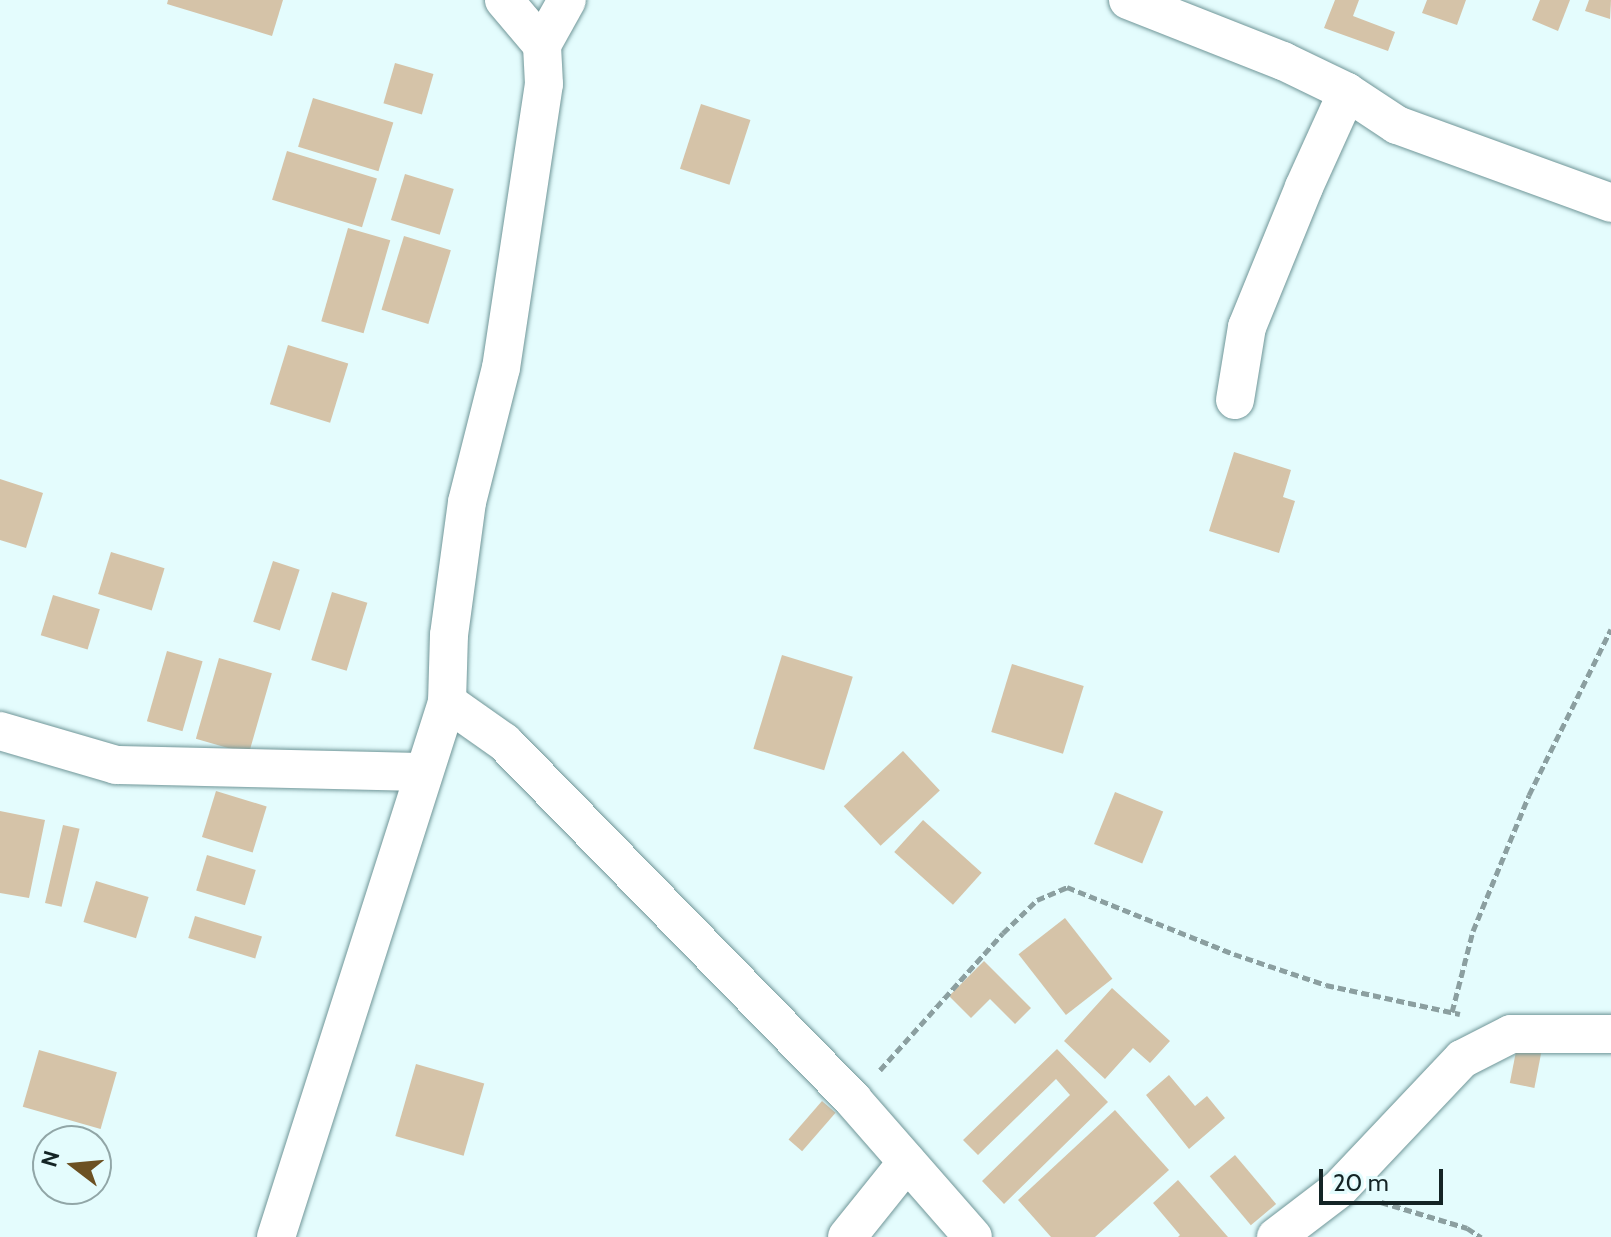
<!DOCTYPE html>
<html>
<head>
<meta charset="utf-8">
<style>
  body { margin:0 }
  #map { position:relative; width:1611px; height:1237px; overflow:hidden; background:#e4fcfd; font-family:Cabin,sans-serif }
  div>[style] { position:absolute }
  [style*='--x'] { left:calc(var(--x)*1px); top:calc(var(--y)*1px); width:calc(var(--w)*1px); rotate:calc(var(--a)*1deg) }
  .building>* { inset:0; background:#d5c3a8; transform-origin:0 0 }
  .path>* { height:5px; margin-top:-2.5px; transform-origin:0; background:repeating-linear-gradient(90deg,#8b9fa0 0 8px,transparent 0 12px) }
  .roads { filter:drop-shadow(0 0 2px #709698) drop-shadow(0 0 2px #709698) }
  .street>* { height:38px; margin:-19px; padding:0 19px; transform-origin:19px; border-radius:19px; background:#fff }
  span { translate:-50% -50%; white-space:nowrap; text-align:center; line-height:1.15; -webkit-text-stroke:8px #e4fcfd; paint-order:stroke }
  .north { position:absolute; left:32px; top:1125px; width:80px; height:80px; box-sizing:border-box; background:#e4fcfd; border:2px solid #91a6a7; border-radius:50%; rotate:286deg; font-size:22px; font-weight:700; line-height:32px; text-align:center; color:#142425 }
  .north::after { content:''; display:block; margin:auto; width:28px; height:36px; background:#6c5123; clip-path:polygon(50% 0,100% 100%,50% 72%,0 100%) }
  .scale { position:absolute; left:1319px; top:1169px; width:124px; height:36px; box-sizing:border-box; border:4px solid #142425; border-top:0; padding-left:10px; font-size:24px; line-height:28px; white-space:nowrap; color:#142425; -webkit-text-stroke:6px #e4fcfd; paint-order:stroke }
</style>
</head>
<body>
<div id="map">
  <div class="building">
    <i style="clip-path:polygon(168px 0,283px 0,272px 36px,167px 4px)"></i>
    <i style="clip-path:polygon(1335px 0,1359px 0,1353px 16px,1395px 32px,1388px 51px,1324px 28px)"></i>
    <i style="clip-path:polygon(1427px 0,1466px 0,1457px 25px,1422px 13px)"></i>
    <i style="clip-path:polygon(1540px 0,1570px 0,1558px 31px,1532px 20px)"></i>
    <i style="clip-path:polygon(1589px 0,1611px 0,1610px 19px,1585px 11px)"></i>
    <i style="left:395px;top:63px;width:40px;height:42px;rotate:16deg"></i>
    <i style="left:313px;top:98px;width:84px;height:51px;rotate:17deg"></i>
    <i style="left:701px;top:104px;width:52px;height:68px;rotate:18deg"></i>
    <i style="left:287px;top:151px;width:94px;height:51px;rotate:17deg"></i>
    <i style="left:405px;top:174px;width:51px;height:48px;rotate:17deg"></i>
    <i style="left:348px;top:228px;width:44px;height:97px;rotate:16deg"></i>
    <i style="left:404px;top:236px;width:49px;height:77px;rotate:17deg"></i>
    <i style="left:288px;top:345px;width:63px;height:62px;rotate:17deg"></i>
    <i style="clip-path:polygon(1234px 452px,1291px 470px,1283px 497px,1295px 501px,1279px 553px,1209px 531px)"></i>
    <i style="clip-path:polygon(0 479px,43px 493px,26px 548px,0 540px)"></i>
    <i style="left:111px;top:552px;width:56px;height:44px;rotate:17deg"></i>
    <i style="left:273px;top:561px;width:28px;height:64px;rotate:18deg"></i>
    <i style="left:332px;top:592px;width:37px;height:71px;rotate:17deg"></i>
    <i style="left:53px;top:595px;width:49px;height:42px;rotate:17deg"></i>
    <i style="left:167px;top:651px;width:37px;height:73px;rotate:16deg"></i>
    <i style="left:782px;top:655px;width:74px;height:98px;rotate:17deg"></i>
    <i style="left:219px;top:658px;width:55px;height:84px;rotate:16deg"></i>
    <i style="left:1012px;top:664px;width:75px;height:71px;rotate:17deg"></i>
    <i style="left:903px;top:751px;width:54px;height:81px;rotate:47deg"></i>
    <i style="left:216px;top:791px;width:53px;height:48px;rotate:17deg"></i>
    <i style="left:1115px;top:792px;width:52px;height:56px;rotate:22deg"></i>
    <i style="clip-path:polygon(0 811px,45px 820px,29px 898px,0 893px)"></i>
    <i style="left:923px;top:820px;width:79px;height:43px;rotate:42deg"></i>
    <i style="left:63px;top:825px;width:17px;height:80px;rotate:13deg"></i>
    <i style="left:207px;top:855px;width:51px;height:37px;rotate:17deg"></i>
    <i style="left:96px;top:881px;width:55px;height:43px;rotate:17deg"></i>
    <i style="left:195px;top:916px;width:70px;height:23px;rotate:17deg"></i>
    <i style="left:1065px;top:918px;width:77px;height:59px;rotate:52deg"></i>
    <i style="clip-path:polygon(984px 961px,1031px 1008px,1015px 1024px,990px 999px,971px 1018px,949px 996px)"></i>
    <i style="clip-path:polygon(1112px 988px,1170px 1041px,1150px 1063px,1133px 1048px,1105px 1079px,1064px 1041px)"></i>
    <i style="left:1519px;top:1036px;width:25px;height:48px;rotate:11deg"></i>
    <i style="clip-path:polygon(1057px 1049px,1108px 1102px,1004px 1204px,982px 1181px,1070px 1095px,1056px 1079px,978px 1155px,963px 1140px)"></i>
    <i style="left:39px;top:1050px;width:81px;height:59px;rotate:16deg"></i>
    <i style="left:416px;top:1064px;width:71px;height:75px;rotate:16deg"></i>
    <i style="clip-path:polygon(1169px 1075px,1195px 1106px,1207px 1096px,1225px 1118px,1189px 1149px,1146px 1095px)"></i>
    <i style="left:822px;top:1101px;width:18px;height:51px;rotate:41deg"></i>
    <i style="clip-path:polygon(1115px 1110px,1169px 1170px,1095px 1237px,1051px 1237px,1018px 1200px)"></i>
    <i style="left:1235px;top:1155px;width:64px;height:33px;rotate:50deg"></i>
    <i style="clip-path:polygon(1178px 1180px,1228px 1237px,1178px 1237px,1180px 1235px,1153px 1203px)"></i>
  </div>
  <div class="path">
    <i style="--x:1452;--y:1012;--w:84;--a:-75.5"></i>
    <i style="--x:1473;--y:931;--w:147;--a:-67.6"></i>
    <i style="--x:1529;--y:795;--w:185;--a:-63.7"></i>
    <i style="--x:880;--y:1070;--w:184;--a:-48.1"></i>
    <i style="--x:1003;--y:933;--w:47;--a:-44.1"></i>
    <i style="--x:1037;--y:900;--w:33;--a:-23"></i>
    <i style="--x:1067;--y:887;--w:180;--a:21.9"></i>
    <i style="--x:1234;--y:954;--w:97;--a:18.6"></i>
    <i style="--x:1326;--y:985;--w:137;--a:12.2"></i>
    <i style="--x:1381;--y:1202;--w:90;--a:16.8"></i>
    <i style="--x:1467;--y:1228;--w:17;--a:33"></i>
  </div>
  <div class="roads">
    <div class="street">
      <i style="--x:1128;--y:0;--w:167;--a:21.5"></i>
      <i style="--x:1283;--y:61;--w:71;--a:25.8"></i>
      <i style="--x:1347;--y:92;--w:60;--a:33.4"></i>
      <i style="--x:1397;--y:125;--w:228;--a:20"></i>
      <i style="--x:542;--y:45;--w:51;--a:-60.9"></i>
      <i style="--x:1235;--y:400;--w:74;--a:-80.7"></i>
      <i style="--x:1247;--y:327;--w:151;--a:-67.8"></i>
      <i style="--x:1304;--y:187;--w:104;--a:-65.6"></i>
      <i style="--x:447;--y:702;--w:70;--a:35.1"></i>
      <i style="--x:504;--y:742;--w:500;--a:45.7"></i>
      <i style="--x:853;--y:1100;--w:182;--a:48.8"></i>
      <i style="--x:0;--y:731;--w:121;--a:16.3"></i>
      <i style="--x:116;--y:765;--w:307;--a:1.3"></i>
      <i style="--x:276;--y:1237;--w:562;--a:-72.27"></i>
      <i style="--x:447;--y:702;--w:67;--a:-88.3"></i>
      <i style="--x:449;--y:635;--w:134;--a:-82.3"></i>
      <i style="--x:467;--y:502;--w:138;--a:-75.8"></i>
      <i style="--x:501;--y:368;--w:287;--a:-81.4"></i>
      <i style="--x:544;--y:84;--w:39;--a:-93"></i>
      <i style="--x:542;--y:45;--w:59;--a:-130.2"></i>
      <i style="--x:847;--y:1237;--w:96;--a:-51.3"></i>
      <i style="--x:1276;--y:1237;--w:79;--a:-37.3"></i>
      <i style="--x:1339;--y:1189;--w:179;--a:-46.6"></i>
      <i style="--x:1462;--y:1059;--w:55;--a:-27"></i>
      <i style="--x:1511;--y:1034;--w:100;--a:0"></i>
    </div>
  </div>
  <div class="north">N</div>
  <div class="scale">20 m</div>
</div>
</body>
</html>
